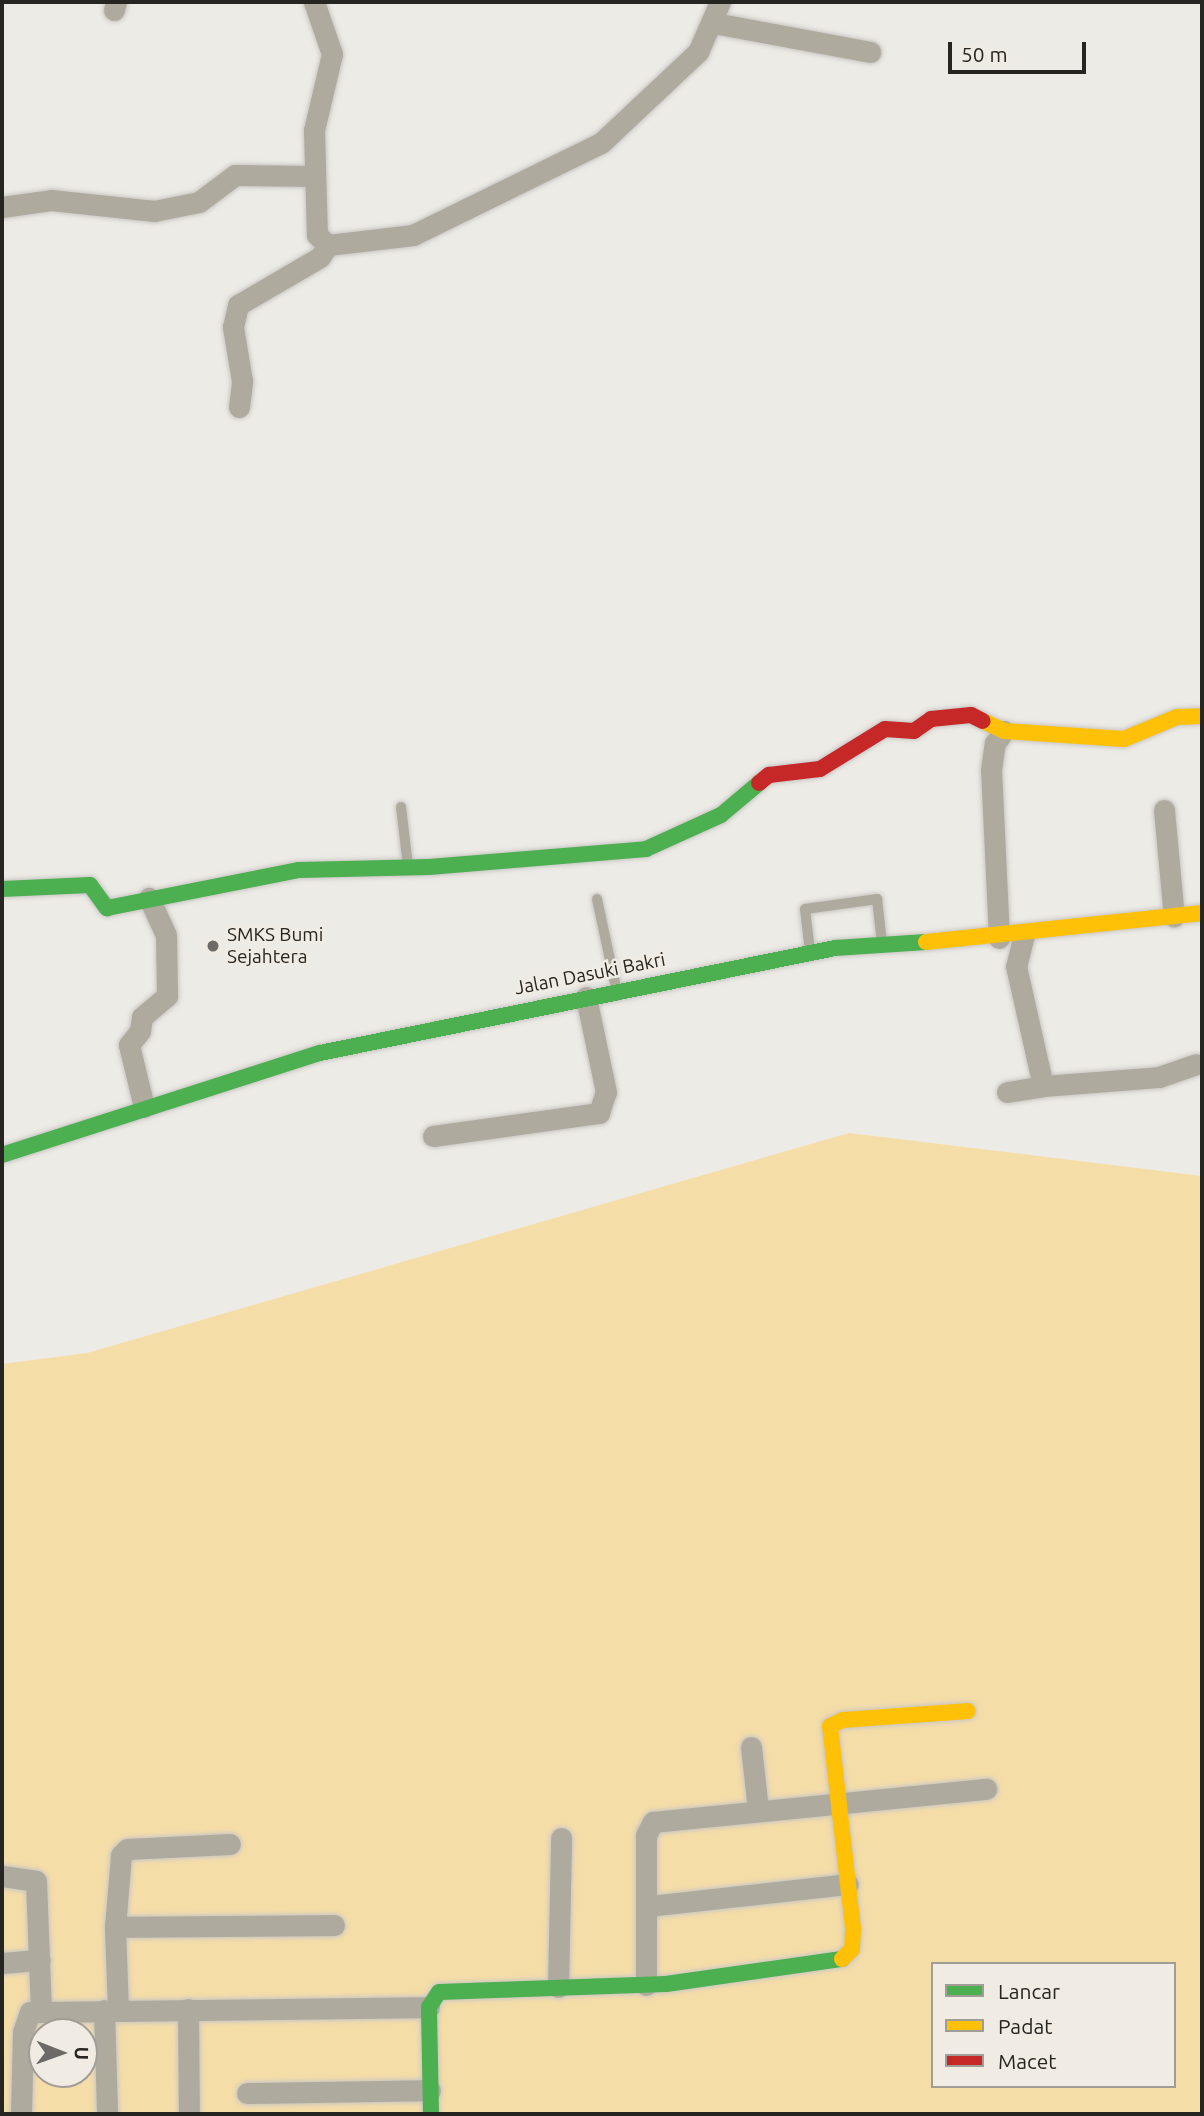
<!DOCTYPE html>
<html>
<head>
<meta charset="utf-8">
<style>
  body { margin:0 }
  #map { position:relative; width:1204px; height:2116px; overflow:hidden; background:#edebe6; font-family:Ubuntu,sans-serif }
  div>[style] { position:absolute }
  [style*='--x'] { left:calc(var(--x)*1px); top:calc(var(--y)*1px); width:calc(var(--w)*1px); rotate:calc(var(--a)*1deg) }
  .green>* { inset:0; background:#f5dda8 }
  .roads { filter:drop-shadow(0 0 2px #c9c7c4) drop-shadow(0 0 2px #c9c7c4) }
  .lane>* { height:10px; margin:-5px; padding:0 5px; transform-origin:5px; border-radius:5px; background:#afaa9e }
  .street>* { height:21px; margin:-10.5px; padding:0 10.5px; transform-origin:10.5px; border-radius:10.5px; background:#afaa9e }
  .fast>* { height:16px; margin:-8px; padding:0 8px; transform-origin:8px; border-radius:8px; background:#4caf50 }
  .slow>* { height:16px; margin:-8px; padding:0 8px; transform-origin:8px; border-radius:8px; background:#ffc107 }
  .jam>* { height:16px; margin:-8px; padding:0 8px; transform-origin:8px; border-radius:8px; background:#c62828 }
  .dots>* { width:19px; height:19px; translate:-50% -50%; box-sizing:border-box; border:4px solid #f0ece3; border-radius:50% }
  span { translate:-50% -50%; white-space:nowrap; text-align:center; line-height:1.15; -webkit-text-stroke:5px #f0ece3; paint-order:stroke }
  .poi-label { font-size:19px; color:#272522 }
  .left { translate:0 -50%; text-align:left }
  .street-label { font-size:19px; color:#272522 }
  .frame { position:absolute; inset:0; border:4px solid #272522; pointer-events:none }
  .legend { position:absolute; left:931px; top:1962px; width:245px; height:126px; box-sizing:border-box; background:#f0ece3; border:2px solid #a09c96; margin:0; padding:9px 12px; list-style:none; font-size:21px; color:#272522 }
  .legend li { display:flex; align-items:center; gap:14px; height:35px }
  .legend b { width:35px; border:2px solid #a09c96 }
  .north { position:absolute; left:28px; top:2018px; width:70px; height:70px; box-sizing:border-box; background:#f0ece3; border:2px solid #a09c96; border-radius:50%; rotate:91deg; font-size:19px; font-weight:700; line-height:28px; text-align:center; color:#272522 }
  .north::after { content:''; display:block; margin:auto; width:24px; height:32px; background:#6c6a67; clip-path:polygon(50% 0,100% 100%,50% 72%,0 100%) }
  .scale { position:absolute; left:948px; top:42px; width:138px; height:32px; box-sizing:border-box; border:4px solid #272522; border-top:0; padding-left:9px; font-size:21px; line-height:24px; white-space:nowrap; color:#272522; -webkit-text-stroke:5px #f0ece3; paint-order:stroke }
</style>
</head>
<body>
<div id="map">
  <div class="green">
    <i style="clip-path:polygon(evenodd,849px 1133px,1202px 1176px,1202px 2114px,2px 2114px,2px 1364px,87px 1353px,849px 1133px,933px 1964px,1174px 1964px,1174px 2086px,933px 2086px,933px 1964px,849px 1133px,42px 2032px,84px 2032px,84px 2074px,42px 2074px,42px 2032px)"></i>
  </div>
  <div class="roads">
    <div class="lane">
      <i style="--x:401;--y:807;--w:59;--a:83.2"></i>
      <i style="--x:597;--y:899;--w:91;--a:77.9"></i>
      <i style="--x:810;--y:952;--w:43;--a:-96.6"></i>
      <i style="--x:805;--y:909;--w:73;--a:-7.9"></i>
      <i style="--x:877;--y:899;--w:44;--a:83.5"></i>
    </div>
    <div class="street">
      <i style="--x:314;--y:2;--w:55;--a:70.9"></i>
      <i style="--x:332;--y:54;--w:78;--a:103.3"></i>
      <i style="--x:314;--y:130;--w:105;--a:88.4"></i>
      <i style="--x:317;--y:235;--w:15;--a:42"></i>
      <i style="--x:328;--y:245;--w:86;--a:-6.7"></i>
      <i style="--x:413;--y:235;--w:209;--a:-26.1"></i>
      <i style="--x:601;--y:143;--w:133;--a:-43.2"></i>
      <i style="--x:698;--y:52;--w:55;--a:-66.3"></i>
      <i style="--x:114;--y:10;--w:8;--a:-76"></i>
      <i style="--x:714;--y:23;--w:159;--a:10.5"></i>
      <i style="--x:2;--y:207;--w:49;--a:-8.1"></i>
      <i style="--x:51;--y:200;--w:104;--a:6.1"></i>
      <i style="--x:154;--y:211;--w:46;--a:-11.3"></i>
      <i style="--x:199;--y:202;--w:45;--a:-36.9"></i>
      <i style="--x:235;--y:175;--w:80;--a:0.7"></i>
      <i style="--x:239;--y:407;--w:26;--a:-83"></i>
      <i style="--x:242;--y:381;--w:55;--a:-99.5"></i>
      <i style="--x:233;--y:327;--w:23;--a:-77"></i>
      <i style="--x:238;--y:305;--w:95;--a:-30.3"></i>
      <i style="--x:320;--y:257;--w:14;--a:-56"></i>
      <i style="--x:1164;--y:810;--w:107;--a:84.7"></i>
      <i style="--x:1024;--y:935;--w:32;--a:104"></i>
      <i style="--x:1016;--y:966;--w:123;--a:77.3"></i>
      <i style="--x:1043;--y:1086;--w:116;--a:-4.4"></i>
      <i style="--x:1159;--y:1077;--w:39;--a:-19"></i>
      <i style="--x:999;--y:938;--w:168;--a:-92.7"></i>
      <i style="--x:991;--y:770;--w:27;--a:-82"></i>
      <i style="--x:995;--y:743;--w:15;--a:-53"></i>
      <i style="--x:1007;--y:1092;--w:36;--a:-9"></i>
      <i style="--x:144;--y:1107;--w:64;--a:-103.6"></i>
      <i style="--x:129;--y:1045;--w:18;--a:-52"></i>
      <i style="--x:140;--y:1031;--w:14;--a:-82"></i>
      <i style="--x:142;--y:1017;--w:33;--a:-40"></i>
      <i style="--x:167;--y:996;--w:61;--a:-90.9"></i>
      <i style="--x:166;--y:935;--w:41;--a:-114.7"></i>
      <i style="--x:433;--y:1136;--w:168;--a:-7.9"></i>
      <i style="--x:599;--y:1113;--w:22;--a:-72"></i>
      <i style="--x:606;--y:1092;--w:97;--a:-101.9"></i>
      <i style="--x:751;--y:1747;--w:62;--a:83.6"></i>
      <i style="--x:2;--y:1876;--w:34;--a:8"></i>
      <i style="--x:36;--y:1881;--w:130;--a:87.8"></i>
      <i style="--x:649;--y:1906;--w:200;--a:-6.3"></i>
      <i style="--x:115;--y:1927;--w:219;--a:-0.5"></i>
      <i style="--x:2;--y:1963;--w:38;--a:-5"></i>
      <i style="--x:646;--y:1985;--w:150;--a:-90"></i>
      <i style="--x:646;--y:1835;--w:15;--a:-62"></i>
      <i style="--x:653;--y:1822;--w:335;--a:-5.7"></i>
      <i style="--x:558;--y:1987;--w:149;--a:-88.8"></i>
      <i style="--x:188;--y:2009;--w:105;--a:89.5"></i>
      <i style="--x:104;--y:2010;--w:104;--a:88.3"></i>
      <i style="--x:118;--y:2010;--w:83;--a:-92.1"></i>
      <i style="--x:115;--y:1927;--w:72;--a:-85.2"></i>
      <i style="--x:121;--y:1855;--w:8;--a:-45"></i>
      <i style="--x:127;--y:1849;--w:103;--a:-2.8"></i>
      <i style="--x:247;--y:2093;--w:183;--a:-0.9"></i>
      <i style="--x:21;--y:2114;--w:82;--a:-88.6"></i>
      <i style="--x:23;--y:2032;--w:21;--a:-71"></i>
      <i style="--x:30;--y:2012;--w:399;--a:-0.7"></i>
    </div>
    <div class="fast">
      <i style="--x:2;--y:889;--w:88;--a:-2.6"></i>
      <i style="--x:90;--y:885;--w:29;--a:54"></i>
      <i style="--x:107;--y:908;--w:196;--a:-11.2"></i>
      <i style="--x:299;--y:870;--w:130;--a:-1.3"></i>
      <i style="--x:429;--y:867;--w:218;--a:-4.7"></i>
      <i style="--x:646;--y:849;--w:82;--a:-24.4"></i>
      <i style="--x:721;--y:815;--w:50;--a:-40.1"></i>
      <i style="--x:2;--y:1155;--w:334;--a:-17.8"></i>
      <i style="--x:320;--y:1053;--w:526;--a:-11.52"></i>
      <i style="--x:835;--y:948;--w:91;--a:-3.8"></i>
      <i style="--x:431;--y:2114;--w:107;--a:-91.1"></i>
      <i style="--x:429;--y:2007;--w:18;--a:-56"></i>
      <i style="--x:439;--y:1992;--w:227;--a:-2"></i>
      <i style="--x:666;--y:1984;--w:178;--a:-8.1"></i>
    </div>
    <div class="slow">
      <i style="--x:983;--y:721;--w:23;--a:25"></i>
      <i style="--x:1004;--y:731;--w:120;--a:3.8"></i>
      <i style="--x:1124;--y:739;--w:57;--a:-22.5"></i>
      <i style="--x:1177;--y:717;--w:25;--a:-2"></i>
      <i style="--x:926;--y:942;--w:278;--a:-6"></i>
      <i style="--x:842;--y:1959;--w:14;--a:-45"></i>
      <i style="--x:852;--y:1949;--w:21;--a:-87"></i>
      <i style="--x:853;--y:1928;--w:203;--a:-96.5"></i>
      <i style="--x:830;--y:1726;--w:14;--a:-25"></i>
      <i style="--x:843;--y:1720;--w:125;--a:-4.1"></i>
    </div>
    <div class="jam">
      <i style="--x:759;--y:783;--w:13;--a:-39"></i>
      <i style="--x:769;--y:775;--w:51;--a:-6.7"></i>
      <i style="--x:820;--y:769;--w:76;--a:-31.6"></i>
      <i style="--x:885;--y:729;--w:29;--a:4"></i>
      <i style="--x:914;--y:731;--w:21;--a:-35"></i>
      <i style="--x:931;--y:719;--w:40;--a:-5.7"></i>
      <i style="--x:971;--y:715;--w:13;--a:27"></i>
    </div>
  </div>
  <div class="dots">
    <i style="left:213px;top:946px;background:#6c6a67"></i>
  </div>
  <div class="poi-label">
    <span class="left" style="left:227px;top:946px">SMKS Bumi<br>Sejahtera</span>
  </div>
  <div class="street-label">
    <span style="left:590px;top:974px;rotate:-11deg">Jalan Dasuki Bakri</span>
  </div>
  <div class="frame"></div>
  <ul class="legend">
  <li><b style="height:9px;background:#4caf50"></b>Lancar</li>
  <li><b style="height:9px;background:#ffc107"></b>Padat</li>
  <li><b style="height:9px;background:#c62828"></b>Macet</li>
  </ul>
  <div class="north">U</div>
  <div class="scale">50 m</div>
</div>
</body>
</html>
